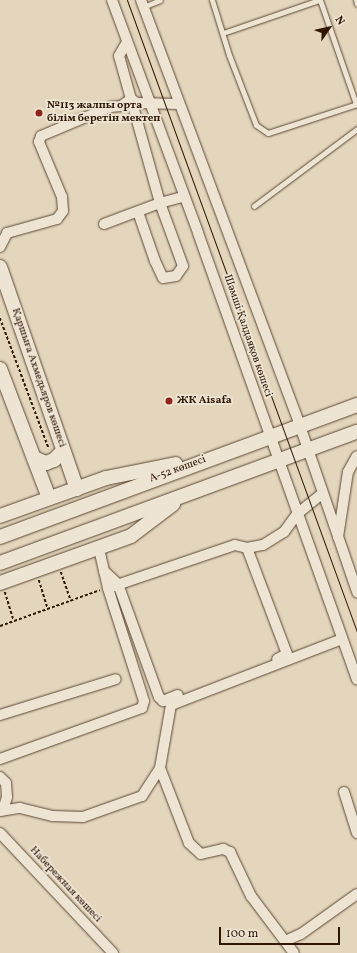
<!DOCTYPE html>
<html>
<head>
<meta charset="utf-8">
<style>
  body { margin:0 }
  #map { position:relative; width:357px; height:953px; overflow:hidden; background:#e4d6bd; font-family:Vollkorn,serif }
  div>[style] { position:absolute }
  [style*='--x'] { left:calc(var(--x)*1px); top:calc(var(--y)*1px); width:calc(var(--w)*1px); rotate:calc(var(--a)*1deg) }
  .path>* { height:1.5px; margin-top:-0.75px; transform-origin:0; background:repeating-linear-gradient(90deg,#2f1704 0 3px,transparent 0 5px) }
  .roads { filter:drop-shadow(0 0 1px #5c4732) drop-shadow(0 0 1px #5c4732) }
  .lane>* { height:5px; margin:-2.5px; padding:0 2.5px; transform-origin:2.5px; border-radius:2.5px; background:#ede4d4 }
  .street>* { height:10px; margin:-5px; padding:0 5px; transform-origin:5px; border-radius:5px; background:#ede4d4 }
  .secondary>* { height:14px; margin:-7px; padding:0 7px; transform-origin:7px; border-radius:7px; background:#ede4d4 }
  .tram>* { height:1px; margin:-0.5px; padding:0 0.5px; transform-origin:0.5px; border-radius:0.5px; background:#2f1704 }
  .dots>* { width:11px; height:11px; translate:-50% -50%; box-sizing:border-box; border:2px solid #ede4d4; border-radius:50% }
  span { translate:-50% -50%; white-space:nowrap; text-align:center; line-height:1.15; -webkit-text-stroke:3.5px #ede4d4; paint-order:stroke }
  .poi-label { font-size:11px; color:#2f1704; font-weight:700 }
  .left { translate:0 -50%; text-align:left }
  .street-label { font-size:11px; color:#2f1704 }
  .north { position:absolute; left:309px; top:8px; width:40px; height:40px; -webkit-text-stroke:3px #ede4d4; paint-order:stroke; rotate:56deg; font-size:11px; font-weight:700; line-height:16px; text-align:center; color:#2f1704 }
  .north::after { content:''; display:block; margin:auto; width:14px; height:18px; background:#2f1704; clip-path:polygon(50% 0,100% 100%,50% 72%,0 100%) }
  .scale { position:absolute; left:219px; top:927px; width:121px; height:18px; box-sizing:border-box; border:2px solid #2f1704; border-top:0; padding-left:5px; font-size:12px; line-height:14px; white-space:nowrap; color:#2f1704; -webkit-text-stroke:3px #ede4d4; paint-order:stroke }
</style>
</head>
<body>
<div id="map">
  <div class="path">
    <i style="--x:0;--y:318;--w:140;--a:69.5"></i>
    <i style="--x:61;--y:572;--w:31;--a:71"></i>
    <i style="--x:39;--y:580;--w:30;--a:73"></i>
    <i style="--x:5;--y:592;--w:30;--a:73"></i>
    <i style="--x:0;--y:626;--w:106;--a:-19.8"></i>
  </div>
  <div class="roads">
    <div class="lane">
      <i style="--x:212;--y:0;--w:58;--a:72.8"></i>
      <i style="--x:229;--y:55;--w:75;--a:68.9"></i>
      <i style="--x:256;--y:125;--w:14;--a:34"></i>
      <i style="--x:268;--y:133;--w:94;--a:-18"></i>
      <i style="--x:320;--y:0;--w:110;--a:70.9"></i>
      <i style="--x:356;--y:0;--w:4;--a:76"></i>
      <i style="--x:143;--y:7;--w:18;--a:-22"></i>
      <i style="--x:223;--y:33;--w:102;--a:-19"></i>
      <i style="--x:254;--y:206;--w:129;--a:-36.8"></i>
    </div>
    <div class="street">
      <i style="--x:112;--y:0;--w:248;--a:69.7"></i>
      <i style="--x:198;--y:233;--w:474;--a:70.4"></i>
      <i style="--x:141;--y:0;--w:455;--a:69.5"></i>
      <i style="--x:300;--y:426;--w:176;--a:71"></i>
      <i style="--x:127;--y:42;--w:16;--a:120"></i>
      <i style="--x:119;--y:56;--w:45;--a:74.4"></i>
      <i style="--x:131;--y:99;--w:7;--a:34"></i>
      <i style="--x:137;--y:103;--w:42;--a:1.4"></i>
      <i style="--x:104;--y:224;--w:60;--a:-20.6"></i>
      <i style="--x:160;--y:203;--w:67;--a:69.9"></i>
      <i style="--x:183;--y:266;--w:12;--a:125"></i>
      <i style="--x:176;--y:276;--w:13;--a:171"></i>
      <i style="--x:163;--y:278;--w:19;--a:-115"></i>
      <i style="--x:155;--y:261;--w:52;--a:-109.1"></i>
      <i style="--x:0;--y:247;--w:16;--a:-63"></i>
      <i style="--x:7;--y:233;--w:52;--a:-15.6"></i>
      <i style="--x:57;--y:219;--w:10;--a:-53"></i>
      <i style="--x:63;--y:211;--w:14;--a:-94"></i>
      <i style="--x:62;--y:197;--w:60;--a:-112.7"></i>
      <i style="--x:39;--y:142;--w:6;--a:-72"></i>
      <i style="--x:41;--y:136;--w:75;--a:-22.8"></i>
      <i style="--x:110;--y:107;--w:11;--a:-5"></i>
      <i style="--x:121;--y:106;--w:12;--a:-35"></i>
      <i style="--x:131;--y:99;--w:108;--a:74.4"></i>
      <i style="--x:160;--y:203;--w:24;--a:-15"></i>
      <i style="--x:338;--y:537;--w:66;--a:-81.3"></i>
      <i style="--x:348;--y:472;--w:18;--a:-61"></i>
      <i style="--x:247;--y:548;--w:113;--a:69.3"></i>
      <i style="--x:287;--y:654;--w:11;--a:153"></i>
      <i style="--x:99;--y:549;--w:40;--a:77"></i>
      <i style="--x:108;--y:588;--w:134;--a:-18.7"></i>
      <i style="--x:235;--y:545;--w:12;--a:14"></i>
      <i style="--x:247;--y:548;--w:16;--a:-11"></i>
      <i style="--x:263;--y:545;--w:25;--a:-32"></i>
      <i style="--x:284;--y:532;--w:22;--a:-54"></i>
      <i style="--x:297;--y:514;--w:32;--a:-39"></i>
      <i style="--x:104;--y:571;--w:19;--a:43"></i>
      <i style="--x:118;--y:584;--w:120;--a:70.1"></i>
      <i style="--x:159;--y:697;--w:6;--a:45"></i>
      <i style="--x:163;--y:701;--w:16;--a:-22"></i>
      <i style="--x:0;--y:715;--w:121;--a:-17.2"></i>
      <i style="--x:0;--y:759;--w:151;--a:-19.8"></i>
      <i style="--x:142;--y:708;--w:7;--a:-74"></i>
      <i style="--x:144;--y:701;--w:119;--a:-107.7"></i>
      <i style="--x:160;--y:768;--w:80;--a:68.9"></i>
      <i style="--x:189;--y:843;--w:16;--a:43"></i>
      <i style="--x:201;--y:854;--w:23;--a:-13"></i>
      <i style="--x:223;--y:849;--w:8;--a:23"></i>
      <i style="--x:230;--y:852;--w:49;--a:64.5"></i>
      <i style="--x:251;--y:896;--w:71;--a:53"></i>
      <i style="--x:0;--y:777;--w:8;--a:45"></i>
      <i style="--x:6;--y:783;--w:14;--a:86"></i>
      <i style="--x:7;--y:797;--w:14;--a:107"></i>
      <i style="--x:344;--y:792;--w:43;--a:72.4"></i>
      <i style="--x:0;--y:811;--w:20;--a:-9"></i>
      <i style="--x:20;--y:808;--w:34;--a:14"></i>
      <i style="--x:53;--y:816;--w:30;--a:2"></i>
      <i style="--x:83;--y:817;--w:63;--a:-19.6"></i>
      <i style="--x:142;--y:796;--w:33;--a:-57"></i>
      <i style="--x:160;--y:768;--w:64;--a:-80.1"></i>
      <i style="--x:171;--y:705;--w:183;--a:-21.1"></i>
      <i style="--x:0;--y:833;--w:165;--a:46.7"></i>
      <i style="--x:285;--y:941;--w:17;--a:-24"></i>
      <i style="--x:301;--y:934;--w:69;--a:-35.5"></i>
    </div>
    <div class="secondary">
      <i style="--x:0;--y:267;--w:235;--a:70.9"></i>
      <i style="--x:0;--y:369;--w:138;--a:69.2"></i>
      <i style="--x:34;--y:458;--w:13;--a:23"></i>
      <i style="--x:46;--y:463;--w:9;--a:-21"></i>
      <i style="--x:54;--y:460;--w:13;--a:-45"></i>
      <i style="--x:0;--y:516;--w:113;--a:-19.7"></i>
      <i style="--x:106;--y:478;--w:71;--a:-11.3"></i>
      <i style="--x:0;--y:537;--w:381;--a:-20.3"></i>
      <i style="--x:0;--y:563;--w:380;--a:-20.2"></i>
      <i style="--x:0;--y:583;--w:139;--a:-19.7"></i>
      <i style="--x:131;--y:536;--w:53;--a:-37.3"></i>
    </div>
  </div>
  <div class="tram">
    <i style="--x:127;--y:0;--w:673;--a:70"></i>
  </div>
  <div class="dots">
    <i style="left:39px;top:113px;background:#8f2418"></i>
    <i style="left:169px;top:401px;background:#8f2418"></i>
  </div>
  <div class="poi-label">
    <span class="left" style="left:47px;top:113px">№113 жалпы орта<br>білім беретін мектеп</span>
    <span class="left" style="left:177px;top:401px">ЖК Aisafa</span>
  </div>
  <div class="street-label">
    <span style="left:247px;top:336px;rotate:71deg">Шәмші Қалдаяқов көшесі</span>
    <span style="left:38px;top:378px;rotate:71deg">Қаршыға Ахмедьяров көшесі</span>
    <span style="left:178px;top:470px;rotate:-20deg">А-52 көшесі</span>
    <span style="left:65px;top:885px;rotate:47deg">Набережная көшесі</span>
  </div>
  <div class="north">N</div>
  <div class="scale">100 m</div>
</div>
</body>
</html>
